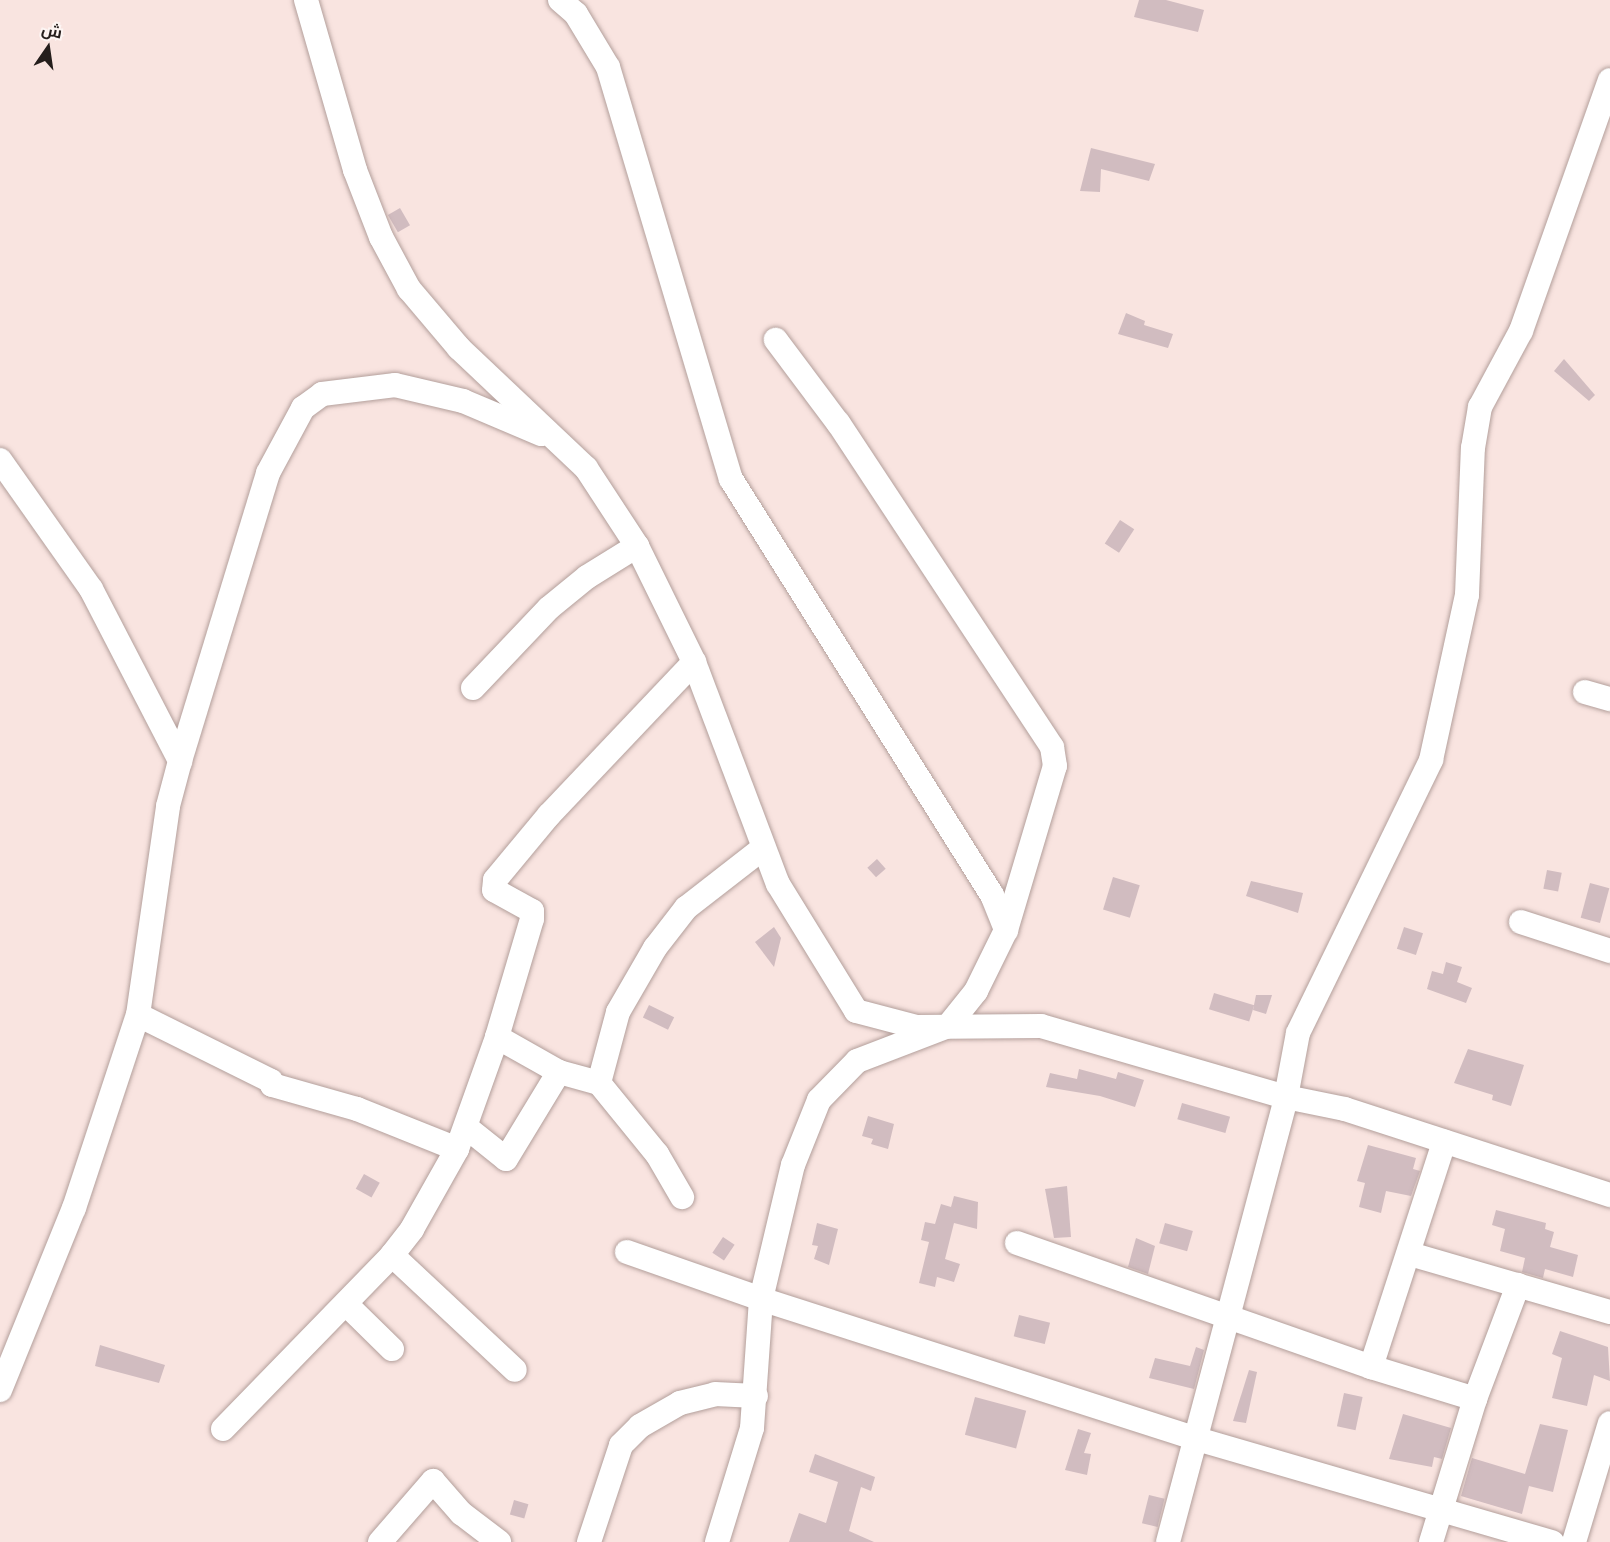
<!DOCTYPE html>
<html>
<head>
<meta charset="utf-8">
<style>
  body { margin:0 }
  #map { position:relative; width:1610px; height:1542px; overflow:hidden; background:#f9e4e0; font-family:Commissioner,Cairo,sans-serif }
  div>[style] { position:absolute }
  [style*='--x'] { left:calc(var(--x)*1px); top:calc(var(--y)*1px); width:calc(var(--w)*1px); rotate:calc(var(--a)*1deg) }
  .building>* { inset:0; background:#d1bcc0; transform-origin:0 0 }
  .roads { filter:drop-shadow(0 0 2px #b39f9b) drop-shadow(0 0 2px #b39f9b) }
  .minor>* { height:24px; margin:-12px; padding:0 12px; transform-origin:12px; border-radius:12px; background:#fff }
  span { translate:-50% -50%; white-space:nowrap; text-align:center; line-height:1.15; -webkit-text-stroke:4.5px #fdf5f3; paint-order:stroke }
  .north { position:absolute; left:18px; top:18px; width:60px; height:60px; -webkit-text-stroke:4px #fdf5f3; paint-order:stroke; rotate:13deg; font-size:16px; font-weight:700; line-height:24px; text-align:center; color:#251e1c }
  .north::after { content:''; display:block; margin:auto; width:21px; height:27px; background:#251e1c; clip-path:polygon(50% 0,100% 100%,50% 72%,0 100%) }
</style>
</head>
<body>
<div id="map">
  <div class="building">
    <i style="clip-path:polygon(1139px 0,1166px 0,1204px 10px,1198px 32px,1134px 17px)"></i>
    <i style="clip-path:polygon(1091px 148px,1155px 164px,1149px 181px,1101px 169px,1100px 192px,1080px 191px)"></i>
    <i style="left:400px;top:208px;width:20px;height:14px;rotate:60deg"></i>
    <i style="clip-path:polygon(1126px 313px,1145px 321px,1144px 325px,1173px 334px,1168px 348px,1118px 334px)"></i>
    <i style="clip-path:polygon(1564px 359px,1595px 395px,1589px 401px,1554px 371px)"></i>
    <i style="left:1120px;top:520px;width:17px;height:28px;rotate:33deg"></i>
    <i style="left:877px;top:859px;width:13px;height:13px;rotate:48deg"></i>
    <i style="left:1547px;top:870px;width:15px;height:19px;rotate:11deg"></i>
    <i style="left:1113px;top:877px;width:28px;height:34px;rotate:17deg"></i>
    <i style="clip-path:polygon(1251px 881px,1303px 893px,1298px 913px,1246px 896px)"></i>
    <i style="left:1590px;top:883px;width:20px;height:36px;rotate:15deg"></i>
    <i style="clip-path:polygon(774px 927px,781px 938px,774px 967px,755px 942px)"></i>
    <i style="left:1404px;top:927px;width:20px;height:23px;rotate:18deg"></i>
    <i style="clip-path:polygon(1446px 962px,1462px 967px,1457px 982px,1472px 988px,1466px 1003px,1427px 989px,1432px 971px,1443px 974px)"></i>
    <i style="left:1214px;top:993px;width:42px;height:17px;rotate:17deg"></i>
    <i style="clip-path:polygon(1256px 995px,1272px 995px,1266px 1014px,1253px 1010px)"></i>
    <i style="left:649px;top:1005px;width:28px;height:14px;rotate:26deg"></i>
    <i style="clip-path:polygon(1468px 1049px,1524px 1065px,1511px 1106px,1492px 1100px,1493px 1095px,1454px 1083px)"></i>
    <i style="clip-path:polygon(1079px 1069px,1116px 1079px,1118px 1072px,1144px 1080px,1135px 1107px,1100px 1096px,1046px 1087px,1050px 1073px,1077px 1079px)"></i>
    <i style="left:1182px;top:1103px;width:50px;height:17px;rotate:16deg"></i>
    <i style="clip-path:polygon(868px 1116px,894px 1124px,888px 1149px,871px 1144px,873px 1139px,862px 1136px)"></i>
    <i style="clip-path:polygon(1368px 1145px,1416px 1158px,1413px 1169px,1420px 1171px,1411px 1196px,1386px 1191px,1381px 1213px,1359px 1207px,1365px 1183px,1357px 1181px)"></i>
    <i style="left:364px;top:1174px;width:18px;height:17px;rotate:29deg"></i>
    <i style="clip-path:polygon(1067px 1186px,1071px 1237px,1054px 1238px,1045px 1189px)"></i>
    <i style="clip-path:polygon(954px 1196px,978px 1202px,977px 1229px,954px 1223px,945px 1259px,960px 1264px,954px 1282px,937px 1277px,935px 1287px,919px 1283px,929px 1242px,921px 1240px,925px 1222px,935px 1224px,941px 1204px,951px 1207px)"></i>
    <i style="clip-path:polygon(1496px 1210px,1546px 1223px,1545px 1229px,1554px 1232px,1550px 1247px,1578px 1255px,1573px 1277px,1545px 1269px,1543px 1278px,1522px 1272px,1525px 1258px,1500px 1251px,1505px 1229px,1492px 1225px)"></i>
    <i style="clip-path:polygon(817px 1223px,838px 1229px,829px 1265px,814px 1259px,818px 1246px,812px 1245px)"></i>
    <i style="left:1165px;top:1223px;width:29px;height:21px;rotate:16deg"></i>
    <i style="left:723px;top:1237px;width:14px;height:19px;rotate:34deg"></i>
    <i style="clip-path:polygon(1136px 1238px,1155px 1246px,1148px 1274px,1128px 1267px)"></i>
    <i style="left:1019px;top:1315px;width:32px;height:22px;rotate:14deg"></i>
    <i style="clip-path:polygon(1560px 1331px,1608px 1347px,1610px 1381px,1594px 1375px,1587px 1406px,1552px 1398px,1562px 1358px,1552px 1354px)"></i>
    <i style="clip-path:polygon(100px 1345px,165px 1365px,159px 1383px,95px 1366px)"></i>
    <i style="clip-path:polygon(1196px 1347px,1204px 1350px,1194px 1389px,1149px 1378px,1155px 1358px,1190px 1366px)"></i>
    <i style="clip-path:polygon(1249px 1370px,1257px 1372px,1246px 1423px,1233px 1421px)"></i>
    <i style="left:1344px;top:1393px;width:19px;height:34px;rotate:12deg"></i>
    <i style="left:975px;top:1397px;width:53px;height:39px;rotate:15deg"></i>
    <i style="clip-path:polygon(1403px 1414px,1451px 1428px,1442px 1459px,1434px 1457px,1432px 1467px,1389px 1459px)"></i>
    <i style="clip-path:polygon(1540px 1424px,1568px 1430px,1553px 1492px,1529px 1486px,1522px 1514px,1461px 1496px,1472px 1458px,1525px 1474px)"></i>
    <i style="clip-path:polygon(1078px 1429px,1091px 1433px,1084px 1453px,1091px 1454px,1087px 1475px,1065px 1470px)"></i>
    <i style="clip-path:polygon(815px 1454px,875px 1477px,871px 1491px,861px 1487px,849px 1531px,874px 1542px,789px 1542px,799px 1513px,826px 1523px,838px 1482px,809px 1472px)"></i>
    <i style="left:1149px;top:1495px;width:16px;height:29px;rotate:14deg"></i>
    <i style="left:514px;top:1500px;width:15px;height:15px;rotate:16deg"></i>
  </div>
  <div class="roads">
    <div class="minor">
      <i style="--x:306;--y:0;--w:177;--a:73.9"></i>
      <i style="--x:355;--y:170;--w:72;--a:68.8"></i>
      <i style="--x:381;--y:237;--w:59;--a:61.7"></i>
      <i style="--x:409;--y:289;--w:77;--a:49.7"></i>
      <i style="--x:459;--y:348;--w:175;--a:43.4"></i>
      <i style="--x:586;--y:468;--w:93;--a:56.8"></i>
      <i style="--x:637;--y:546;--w:129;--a:63.8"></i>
      <i style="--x:694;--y:662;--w:237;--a:69.3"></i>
      <i style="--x:778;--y:884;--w:149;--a:58.4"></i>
      <i style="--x:856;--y:1011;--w:63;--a:14.7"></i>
      <i style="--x:917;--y:1027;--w:124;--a:-0.5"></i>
      <i style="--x:1041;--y:1026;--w:255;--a:16.2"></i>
      <i style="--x:1286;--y:1097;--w:60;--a:11.5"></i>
      <i style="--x:1345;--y:1109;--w:279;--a:18"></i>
      <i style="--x:560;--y:0;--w:21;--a:41"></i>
      <i style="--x:576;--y:14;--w:62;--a:58.9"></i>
      <i style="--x:608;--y:67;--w:430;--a:73.4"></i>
      <i style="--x:731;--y:479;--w:491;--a:57.9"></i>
      <i style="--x:992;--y:895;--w:38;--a:68"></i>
      <i style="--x:0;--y:460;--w:158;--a:54.8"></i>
      <i style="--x:91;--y:589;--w:194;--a:62.6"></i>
      <i style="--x:473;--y:688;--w:110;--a:-46.5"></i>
      <i style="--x:549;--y:608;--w:49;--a:-39.2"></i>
      <i style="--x:587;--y:577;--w:59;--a:-31.8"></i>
      <i style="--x:1585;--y:692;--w:26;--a:16"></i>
      <i style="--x:1521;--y:922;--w:94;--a:18"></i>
      <i style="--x:497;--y:1037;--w:71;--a:29.4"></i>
      <i style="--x:559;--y:1072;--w:41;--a:15.4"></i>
      <i style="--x:599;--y:1083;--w:92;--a:50.8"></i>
      <i style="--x:657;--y:1154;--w:50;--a:59.8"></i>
      <i style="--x:599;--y:1083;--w:73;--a:-75"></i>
      <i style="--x:618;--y:1012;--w:74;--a:-60"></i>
      <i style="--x:655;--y:948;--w:51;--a:-52.2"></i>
      <i style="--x:686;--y:908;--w:98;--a:-37.9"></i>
      <i style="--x:466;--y:1127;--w:51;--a:38.7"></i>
      <i style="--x:506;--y:1159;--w:102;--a:-58.7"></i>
      <i style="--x:457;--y:1149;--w:108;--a:-158.2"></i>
      <i style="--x:357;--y:1109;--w:88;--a:-164.2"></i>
      <i style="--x:272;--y:1085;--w:4;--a:-104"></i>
      <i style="--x:271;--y:1081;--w:148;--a:-153.6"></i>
      <i style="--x:138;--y:1015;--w:211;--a:-81.8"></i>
      <i style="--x:168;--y:806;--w:47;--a:-75.1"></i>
      <i style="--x:180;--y:761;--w:301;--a:-73"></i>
      <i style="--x:268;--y:473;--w:74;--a:-61.7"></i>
      <i style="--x:303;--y:408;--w:24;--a:-36"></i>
      <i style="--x:322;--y:394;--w:74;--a:-7"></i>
      <i style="--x:395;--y:385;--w:70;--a:13.2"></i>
      <i style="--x:463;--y:401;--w:85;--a:22.9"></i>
      <i style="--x:1017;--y:1243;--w:375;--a:19.3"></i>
      <i style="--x:1371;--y:1367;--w:109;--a:17.1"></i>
      <i style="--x:627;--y:1252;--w:142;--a:19.3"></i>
      <i style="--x:761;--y:1299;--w:458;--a:17.8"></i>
      <i style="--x:1197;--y:1439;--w:370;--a:16.2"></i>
      <i style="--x:1410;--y:1254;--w:208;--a:16.2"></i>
      <i style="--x:392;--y:1255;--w:168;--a:43.1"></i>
      <i style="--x:347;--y:1305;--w:63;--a:44.4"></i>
      <i style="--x:1371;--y:1367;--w:237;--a:-72"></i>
      <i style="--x:0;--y:1390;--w:196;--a:-67.9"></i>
      <i style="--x:74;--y:1208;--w:203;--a:-71.7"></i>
      <i style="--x:223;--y:1429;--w:243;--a:-45.8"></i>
      <i style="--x:392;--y:1255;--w:33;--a:-52"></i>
      <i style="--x:412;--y:1229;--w:92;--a:-60.6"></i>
      <i style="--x:457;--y:1149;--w:119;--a:-70.3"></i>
      <i style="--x:497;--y:1037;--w:123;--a:-73.5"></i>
      <i style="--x:532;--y:919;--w:8;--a:-90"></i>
      <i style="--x:532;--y:911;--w:43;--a:-151.1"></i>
      <i style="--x:494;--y:890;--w:10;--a:-84"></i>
      <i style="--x:495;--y:880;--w:85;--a:-50.3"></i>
      <i style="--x:549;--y:815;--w:211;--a:-46.5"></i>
      <i style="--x:380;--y:1542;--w:81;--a:-49"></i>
      <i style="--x:433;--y:1481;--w:43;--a:48.8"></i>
      <i style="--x:461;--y:1513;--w:48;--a:37.3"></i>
      <i style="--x:589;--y:1542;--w:102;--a:-71.7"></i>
      <i style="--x:621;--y:1445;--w:27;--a:-45"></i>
      <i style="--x:640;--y:1426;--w:46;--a:-29.9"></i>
      <i style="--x:680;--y:1403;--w:36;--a:-14"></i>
      <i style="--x:715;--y:1394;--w:41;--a:2.8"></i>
      <i style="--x:717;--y:1542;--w:119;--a:-72.9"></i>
      <i style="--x:752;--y:1428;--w:129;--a:-86"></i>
      <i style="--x:761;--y:1299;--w:138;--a:-76.6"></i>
      <i style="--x:793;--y:1165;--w:70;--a:-68.2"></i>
      <i style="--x:819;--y:1100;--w:54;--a:-45.7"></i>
      <i style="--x:857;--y:1061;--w:97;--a:-21"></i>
      <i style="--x:948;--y:1026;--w:45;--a:-51.3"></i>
      <i style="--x:976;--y:991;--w:68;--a:-63.8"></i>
      <i style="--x:1006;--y:930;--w:171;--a:-73.4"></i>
      <i style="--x:1055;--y:766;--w:19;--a:-99"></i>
      <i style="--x:1052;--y:747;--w:388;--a:-123.4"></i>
      <i style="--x:838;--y:423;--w:104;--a:-126.8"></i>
      <i style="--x:1168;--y:1542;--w:460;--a:-75.1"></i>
      <i style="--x:1286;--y:1097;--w:65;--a:-79.4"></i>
      <i style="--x:1298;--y:1033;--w:304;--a:-64"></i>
      <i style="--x:1431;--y:760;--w:169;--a:-77.7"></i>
      <i style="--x:1467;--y:595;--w:147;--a:-87.7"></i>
      <i style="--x:1473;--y:448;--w:42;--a:-80.3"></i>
      <i style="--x:1480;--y:407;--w:86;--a:-61.7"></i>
      <i style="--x:1521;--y:331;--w:266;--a:-70.5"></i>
      <i style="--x:1431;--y:1542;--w:150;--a:-72.9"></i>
      <i style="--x:1475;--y:1399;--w:122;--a:-69.3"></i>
      <i style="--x:1574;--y:1542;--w:124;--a:-73.2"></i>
    </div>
  </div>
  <div class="north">ش</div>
</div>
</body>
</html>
